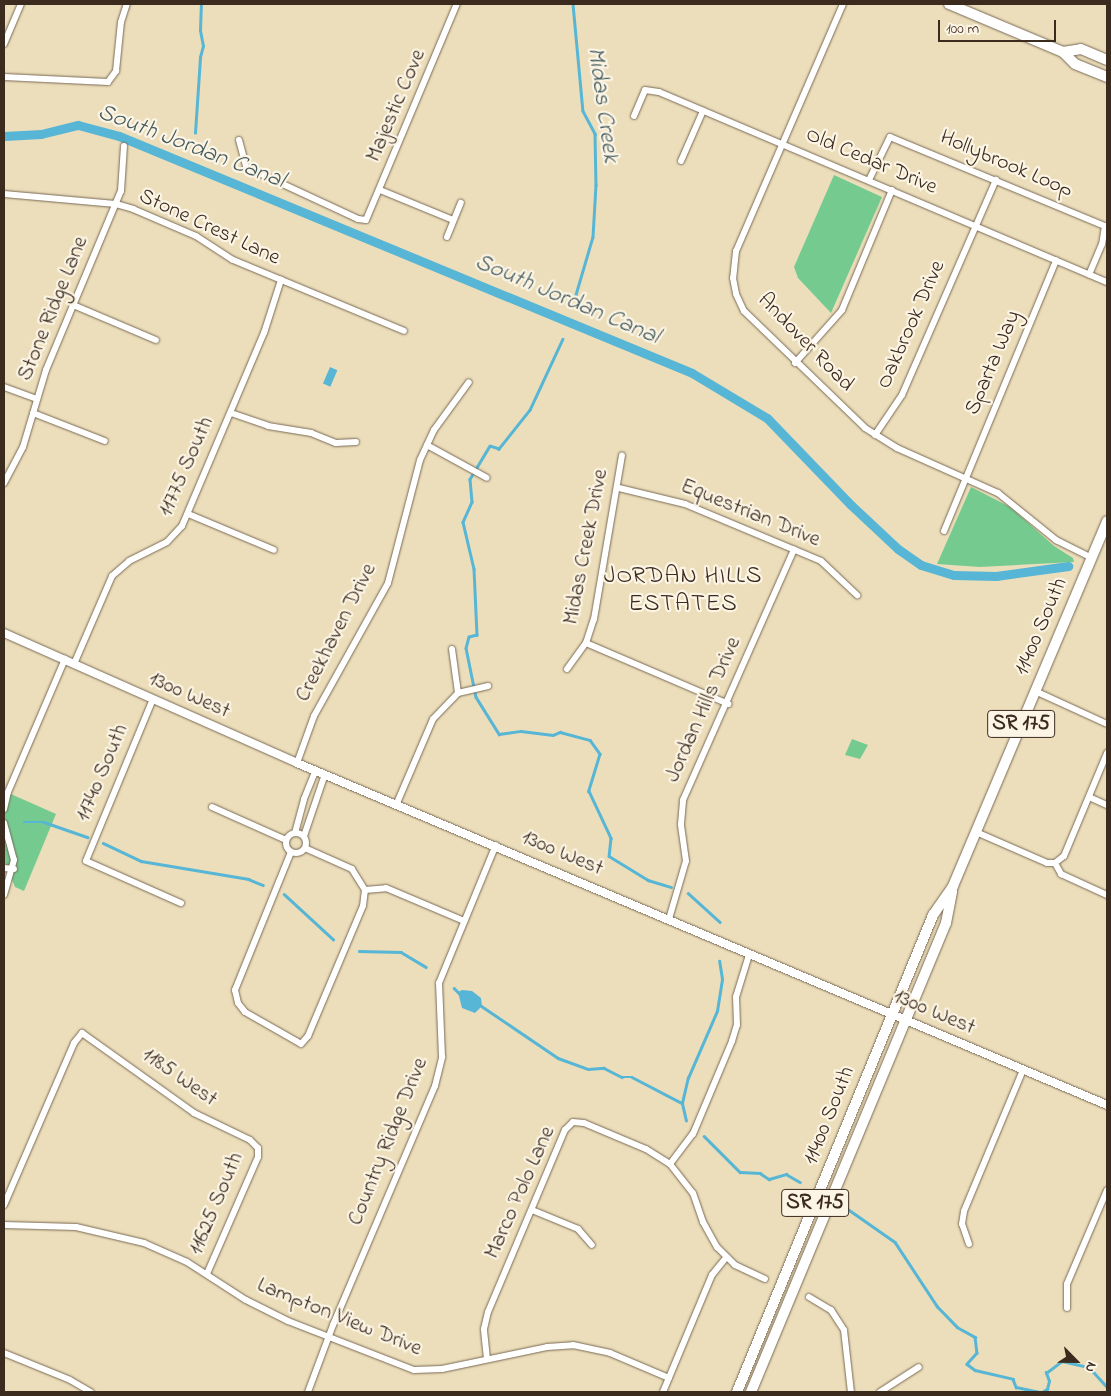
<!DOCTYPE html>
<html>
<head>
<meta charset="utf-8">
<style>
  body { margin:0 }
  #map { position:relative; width:1111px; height:1396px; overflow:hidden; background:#ecdeba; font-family:"Indie Flower",sans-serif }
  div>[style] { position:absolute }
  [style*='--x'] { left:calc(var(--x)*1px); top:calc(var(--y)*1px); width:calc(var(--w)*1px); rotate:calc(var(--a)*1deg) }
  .green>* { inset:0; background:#75cb8f }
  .water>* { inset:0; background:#57b6d5; transform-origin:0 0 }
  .stream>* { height:2.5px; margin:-1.25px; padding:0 1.25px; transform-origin:1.25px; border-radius:1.25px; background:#57b6d5 }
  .canal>* { height:9px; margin:-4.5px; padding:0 4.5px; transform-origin:4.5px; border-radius:4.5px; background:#57b6d5 }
  .roads { filter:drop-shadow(0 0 1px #796955) drop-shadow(0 0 1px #796955) }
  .minor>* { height:6px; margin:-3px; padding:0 3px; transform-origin:3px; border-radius:3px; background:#fff }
  .minor>.ring { margin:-3px; padding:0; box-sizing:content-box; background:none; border:6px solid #fff; border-radius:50% }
  .tertiary>* { height:8px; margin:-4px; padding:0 4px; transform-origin:4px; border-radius:4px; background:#fff }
  .primary>* { height:10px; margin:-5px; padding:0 5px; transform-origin:5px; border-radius:5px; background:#fff }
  span { translate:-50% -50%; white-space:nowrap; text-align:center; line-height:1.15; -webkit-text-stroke:4.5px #fcf5e5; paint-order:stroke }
  .shield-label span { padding:1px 4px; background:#fcf5e5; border:1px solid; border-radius:4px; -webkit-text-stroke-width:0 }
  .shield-label { font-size:21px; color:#3b2a1e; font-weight:700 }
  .street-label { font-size:22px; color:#3b2a1e }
  .water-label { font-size:24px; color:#455b5e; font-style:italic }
  .neighbourhood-label { font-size:24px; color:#3b2a1e; letter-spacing:1px }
  .frame { position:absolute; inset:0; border:5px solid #3b2a1e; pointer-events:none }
  .north { position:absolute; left:1051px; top:1336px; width:50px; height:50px; -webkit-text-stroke:4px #fcf5e5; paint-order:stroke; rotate:113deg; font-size:14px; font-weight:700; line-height:20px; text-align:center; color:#3b2a1e }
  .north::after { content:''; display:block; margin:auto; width:18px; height:22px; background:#3b2a1e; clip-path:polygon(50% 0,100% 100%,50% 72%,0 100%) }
  .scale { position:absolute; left:938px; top:20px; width:118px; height:22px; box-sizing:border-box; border:2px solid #3b2a1e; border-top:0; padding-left:6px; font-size:15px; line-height:18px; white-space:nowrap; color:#3b2a1e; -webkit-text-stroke:4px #fcf5e5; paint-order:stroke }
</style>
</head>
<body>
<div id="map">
  <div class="green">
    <i style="clip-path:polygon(834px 175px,882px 197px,831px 313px,798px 278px,794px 267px)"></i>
    <i style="clip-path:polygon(971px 487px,1010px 507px,1054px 546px,1073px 558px,1074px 562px,980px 567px,937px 564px)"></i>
    <i style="clip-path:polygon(852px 739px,868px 745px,860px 759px,845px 755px)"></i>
    <i style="clip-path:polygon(4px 791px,56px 814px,24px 891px,15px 887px,4px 860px)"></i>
  </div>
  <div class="water">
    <i style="left:330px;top:367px;width:8px;height:18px;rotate:23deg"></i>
    <i style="clip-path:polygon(462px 990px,472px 991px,481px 998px,482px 1006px,475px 1013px,462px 1008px,458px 992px)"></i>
  </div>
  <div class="stream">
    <i style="--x:573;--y:4;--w:107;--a:84.7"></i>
    <i style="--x:583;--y:111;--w:26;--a:62"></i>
    <i style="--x:595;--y:134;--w:51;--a:88.9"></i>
    <i style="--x:596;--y:185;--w:52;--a:93.3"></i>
    <i style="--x:593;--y:237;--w:64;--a:106.4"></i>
    <i style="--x:195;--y:133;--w:76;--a:-86.2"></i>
    <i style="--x:200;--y:57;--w:11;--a:-75"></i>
    <i style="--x:203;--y:46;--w:16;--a:-101"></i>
    <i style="--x:200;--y:30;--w:26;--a:-88"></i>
    <i style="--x:563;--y:339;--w:78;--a:114.9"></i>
    <i style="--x:530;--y:410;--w:50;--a:128.5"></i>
    <i style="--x:499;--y:449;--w:9;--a:-162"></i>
    <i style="--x:490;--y:446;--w:39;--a:121"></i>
    <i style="--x:470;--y:479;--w:23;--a:85"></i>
    <i style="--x:472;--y:502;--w:22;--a:114"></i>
    <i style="--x:463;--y:522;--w:48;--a:76.8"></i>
    <i style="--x:474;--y:569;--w:66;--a:87.4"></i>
    <i style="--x:477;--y:635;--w:8;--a:166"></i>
    <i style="--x:469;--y:637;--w:11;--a:105"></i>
    <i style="--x:466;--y:648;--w:50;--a:78.5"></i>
    <i style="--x:476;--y:697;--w:44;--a:58.1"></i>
    <i style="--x:499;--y:734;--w:22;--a:-8"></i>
    <i style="--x:521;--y:731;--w:32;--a:7"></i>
    <i style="--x:553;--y:735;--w:8;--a:-23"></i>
    <i style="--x:560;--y:732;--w:31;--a:15"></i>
    <i style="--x:590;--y:740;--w:17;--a:54"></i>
    <i style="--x:600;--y:754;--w:39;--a:107"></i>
    <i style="--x:589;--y:791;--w:52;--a:64.9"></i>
    <i style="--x:611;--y:838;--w:18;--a:96"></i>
    <i style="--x:609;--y:856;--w:46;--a:31.6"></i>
    <i style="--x:648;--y:880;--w:24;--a:17"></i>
    <i style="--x:24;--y:822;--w:20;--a:0"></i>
    <i style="--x:44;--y:822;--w:46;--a:19.2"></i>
    <i style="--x:103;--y:843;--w:42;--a:25.3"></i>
    <i style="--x:141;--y:861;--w:109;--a:9.5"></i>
    <i style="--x:248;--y:879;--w:16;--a:22"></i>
    <i style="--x:688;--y:893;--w:43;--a:42.2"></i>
    <i style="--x:284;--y:894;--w:67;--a:42.6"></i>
    <i style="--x:359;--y:951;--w:42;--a:1.4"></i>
    <i style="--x:401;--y:952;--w:29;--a:31"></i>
    <i style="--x:454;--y:988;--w:8;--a:45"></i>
    <i style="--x:480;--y:1005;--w:94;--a:34.2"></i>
    <i style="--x:558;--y:1058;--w:32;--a:20"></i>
    <i style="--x:588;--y:1069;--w:16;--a:-4"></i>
    <i style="--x:604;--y:1068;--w:20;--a:27"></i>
    <i style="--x:622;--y:1077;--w:10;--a:0"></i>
    <i style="--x:632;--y:1077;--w:56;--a:27.5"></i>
    <i style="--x:686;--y:1121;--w:18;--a:-103"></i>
    <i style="--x:682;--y:1103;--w:26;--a:-77"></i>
    <i style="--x:688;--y:1078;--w:73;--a:-66.6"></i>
    <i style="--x:717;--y:1011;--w:32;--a:-81"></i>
    <i style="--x:722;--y:979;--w:18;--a:-99"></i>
    <i style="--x:704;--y:1136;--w:51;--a:45"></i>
    <i style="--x:740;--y:1172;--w:20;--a:3"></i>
    <i style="--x:760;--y:1173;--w:11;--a:34"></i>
    <i style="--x:769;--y:1179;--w:18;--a:-16"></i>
    <i style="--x:786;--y:1174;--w:16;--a:30"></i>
    <i style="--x:845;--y:1207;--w:61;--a:35"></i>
    <i style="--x:895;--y:1242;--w:77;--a:56.7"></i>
    <i style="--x:937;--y:1306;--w:29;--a:46"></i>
    <i style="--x:957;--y:1327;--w:21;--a:29"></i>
    <i style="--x:975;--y:1337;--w:16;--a:83"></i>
    <i style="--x:977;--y:1353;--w:15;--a:132"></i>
    <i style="--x:967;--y:1364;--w:10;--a:37"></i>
    <i style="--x:975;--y:1370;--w:39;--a:13"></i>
    <i style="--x:1013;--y:1379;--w:9;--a:69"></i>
    <i style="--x:1016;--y:1387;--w:25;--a:12"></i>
    <i style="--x:1042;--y:1392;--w:6;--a:-31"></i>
    <i style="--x:1047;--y:1389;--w:8;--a:-76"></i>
    <i style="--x:1049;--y:1381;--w:9;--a:-111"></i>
    <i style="--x:1046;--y:1373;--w:20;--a:-37"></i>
    <i style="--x:1062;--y:1361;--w:28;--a:13"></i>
    <i style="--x:1089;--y:1367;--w:27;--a:48"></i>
  </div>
  <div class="canal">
    <i style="--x:4;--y:136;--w:37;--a:-3"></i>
    <i style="--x:41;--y:134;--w:38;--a:-14"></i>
    <i style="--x:78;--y:125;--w:42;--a:15"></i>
    <i style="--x:119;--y:136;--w:620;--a:22.47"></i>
    <i style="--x:692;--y:373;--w:87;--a:31"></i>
    <i style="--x:767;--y:418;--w:121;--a:46"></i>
    <i style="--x:851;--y:505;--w:64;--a:43.1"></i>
    <i style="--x:898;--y:549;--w:28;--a:35"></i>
    <i style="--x:921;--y:565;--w:34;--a:17"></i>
    <i style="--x:954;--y:575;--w:42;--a:1.4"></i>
    <i style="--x:996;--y:576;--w:73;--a:-7.9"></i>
  </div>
  <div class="roads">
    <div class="minor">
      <i style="--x:843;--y:4;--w:269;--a:113.4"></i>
      <i style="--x:736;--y:251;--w:27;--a:96"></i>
      <i style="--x:733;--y:278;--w:16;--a:79"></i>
      <i style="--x:736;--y:294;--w:19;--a:65"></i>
      <i style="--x:744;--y:311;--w:168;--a:44"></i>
      <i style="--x:865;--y:428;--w:38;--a:32"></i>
      <i style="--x:897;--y:448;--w:111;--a:24"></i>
      <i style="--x:998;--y:493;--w:75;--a:39"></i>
      <i style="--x:1056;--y:540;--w:40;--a:26.6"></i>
      <i style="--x:4;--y:44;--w:43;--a:-67"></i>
      <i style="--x:4;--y:77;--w:104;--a:2.8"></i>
      <i style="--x:108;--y:82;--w:14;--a:-54"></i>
      <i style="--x:116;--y:71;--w:49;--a:-84.2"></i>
      <i style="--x:121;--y:22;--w:19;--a:-72"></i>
      <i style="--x:634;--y:116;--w:28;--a:-67"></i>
      <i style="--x:645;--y:90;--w:14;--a:8"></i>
      <i style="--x:659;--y:92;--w:487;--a:23"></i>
      <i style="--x:239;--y:140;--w:28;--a:75"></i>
      <i style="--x:246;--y:167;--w:123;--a:24.9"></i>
      <i style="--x:358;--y:219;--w:8;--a:7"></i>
      <i style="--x:366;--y:220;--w:234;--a:-67.2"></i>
      <i style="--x:681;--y:161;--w:55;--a:-66.3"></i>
      <i style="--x:869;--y:180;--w:48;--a:-64"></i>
      <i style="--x:890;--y:137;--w:233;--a:22.5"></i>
      <i style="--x:1105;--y:226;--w:18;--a:99"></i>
      <i style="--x:1102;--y:244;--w:33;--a:113"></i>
      <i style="--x:380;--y:190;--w:79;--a:22.3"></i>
      <i style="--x:4;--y:194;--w:112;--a:5.1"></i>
      <i style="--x:116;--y:204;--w:18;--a:16"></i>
      <i style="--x:133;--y:209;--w:69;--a:23.2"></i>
      <i style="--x:196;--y:236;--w:44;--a:33"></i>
      <i style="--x:233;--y:260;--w:185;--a:22.5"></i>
      <i style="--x:447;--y:237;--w:37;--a:-68"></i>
      <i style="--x:73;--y:305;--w:90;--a:22.9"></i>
      <i style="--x:795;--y:363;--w:71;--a:-48.4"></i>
      <i style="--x:842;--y:310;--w:130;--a:-67.4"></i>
      <i style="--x:4;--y:387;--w:35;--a:20"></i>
      <i style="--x:33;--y:413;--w:77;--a:21.3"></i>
      <i style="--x:231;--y:413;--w:39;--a:19"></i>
      <i style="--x:268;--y:426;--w:44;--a:9.2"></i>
      <i style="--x:311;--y:433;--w:27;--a:22"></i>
      <i style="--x:336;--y:443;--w:20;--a:-3"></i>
      <i style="--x:875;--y:435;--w:48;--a:-56"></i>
      <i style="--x:902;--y:395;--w:235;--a:-66.4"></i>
      <i style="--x:427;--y:445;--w:68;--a:28.8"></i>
      <i style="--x:4;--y:483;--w:41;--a:-62.2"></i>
      <i style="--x:23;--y:447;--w:80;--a:-73.4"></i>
      <i style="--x:46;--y:370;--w:194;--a:-67.3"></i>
      <i style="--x:121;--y:191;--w:45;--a:-86.2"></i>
      <i style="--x:619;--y:488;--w:68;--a:13.6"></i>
      <i style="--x:685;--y:504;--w:147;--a:22.7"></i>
      <i style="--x:821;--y:561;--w:50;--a:43.4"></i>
      <i style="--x:188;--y:514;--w:93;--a:22.7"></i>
      <i style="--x:944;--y:531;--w:293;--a:-67.5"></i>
      <i style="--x:586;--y:643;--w:155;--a:23.2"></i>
      <i style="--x:452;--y:649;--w:44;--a:82.2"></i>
      <i style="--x:74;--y:664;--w:96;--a:-66.6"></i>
      <i style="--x:112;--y:576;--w:23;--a:-41"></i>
      <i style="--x:129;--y:561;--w:42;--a:-26.6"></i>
      <i style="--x:167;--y:542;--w:22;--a:-47"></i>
      <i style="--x:182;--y:526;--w:210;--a:-67"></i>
      <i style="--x:264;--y:333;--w:56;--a:-72.2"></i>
      <i style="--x:567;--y:669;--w:32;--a:-54"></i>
      <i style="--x:586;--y:643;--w:25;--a:-72"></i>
      <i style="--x:594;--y:619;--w:166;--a:-80.3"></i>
      <i style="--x:1035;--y:691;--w:79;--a:24.6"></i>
      <i style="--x:153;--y:699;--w:175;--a:112.5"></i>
      <i style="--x:86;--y:861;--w:104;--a:23.9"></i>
      <i style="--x:297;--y:763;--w:50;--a:-70.1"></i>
      <i style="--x:314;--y:716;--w:152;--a:-60.9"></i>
      <i style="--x:388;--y:583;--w:127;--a:-75.4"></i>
      <i style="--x:420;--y:460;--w:33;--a:-65"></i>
      <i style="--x:434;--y:430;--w:59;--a:-53.9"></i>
      <i style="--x:1089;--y:797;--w:20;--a:24"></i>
      <i style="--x:397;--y:803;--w:91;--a:-66.8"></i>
      <i style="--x:433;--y:719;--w:36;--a:-46"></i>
      <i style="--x:458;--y:693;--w:31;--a:-13"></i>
      <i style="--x:212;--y:807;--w:81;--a:24"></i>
      <i style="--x:4;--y:809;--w:17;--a:-77"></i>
      <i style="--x:8;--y:792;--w:145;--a:-66.8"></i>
      <i style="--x:4;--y:823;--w:38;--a:75"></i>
      <i style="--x:14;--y:860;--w:36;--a:106"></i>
      <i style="--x:976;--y:832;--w:77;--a:23.6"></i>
      <i style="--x:1047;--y:863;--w:8;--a:0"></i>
      <i style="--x:1055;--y:863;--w:11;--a:-38"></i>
      <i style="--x:1064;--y:856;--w:112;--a:-67.3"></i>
      <i class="ring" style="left:286px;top:833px;width:14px;height:14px"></i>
      <i style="--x:295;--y:833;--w:35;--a:-75"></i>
      <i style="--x:304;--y:799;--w:31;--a:-68"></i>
      <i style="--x:304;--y:836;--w:65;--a:-71.3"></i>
      <i style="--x:291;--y:852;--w:149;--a:112.1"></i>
      <i style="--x:235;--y:990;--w:13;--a:77"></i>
      <i style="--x:238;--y:1003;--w:11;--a:52"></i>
      <i style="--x:245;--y:1012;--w:64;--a:29.7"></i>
      <i style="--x:301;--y:1044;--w:11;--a:-49"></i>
      <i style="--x:308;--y:1036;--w:141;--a:-67.1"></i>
      <i style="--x:363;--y:906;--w:16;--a:-83"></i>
      <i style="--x:365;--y:890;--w:25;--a:-122"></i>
      <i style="--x:352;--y:869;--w:51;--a:-155.9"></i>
      <i style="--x:1055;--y:863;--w:13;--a:61"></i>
      <i style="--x:1061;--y:874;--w:51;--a:24.5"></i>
      <i style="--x:4;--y:868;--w:10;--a:6"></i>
      <i style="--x:365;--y:890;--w:21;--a:-5"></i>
      <i style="--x:386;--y:888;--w:85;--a:22.9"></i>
      <i style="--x:669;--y:919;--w:60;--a:-73.7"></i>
      <i style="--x:686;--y:861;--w:37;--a:-98"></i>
      <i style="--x:681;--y:824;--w:24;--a:-85"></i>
      <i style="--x:683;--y:800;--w:274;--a:-66.1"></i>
      <i style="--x:670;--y:1164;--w:38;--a:-53"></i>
      <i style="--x:693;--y:1134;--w:101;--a:-67.2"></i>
      <i style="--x:732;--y:1041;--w:17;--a:-73"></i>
      <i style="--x:737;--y:1025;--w:28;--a:-92"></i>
      <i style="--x:736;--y:997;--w:44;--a:-72.8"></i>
      <i style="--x:4;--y:1205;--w:176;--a:-66.6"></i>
      <i style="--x:74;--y:1043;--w:13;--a:-51"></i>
      <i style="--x:82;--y:1033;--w:138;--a:35.5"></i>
      <i style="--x:194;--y:1113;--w:62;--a:25.7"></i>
      <i style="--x:250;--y:1140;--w:11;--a:45"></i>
      <i style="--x:258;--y:1148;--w:9;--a:90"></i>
      <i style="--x:258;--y:1157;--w:128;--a:113.6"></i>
      <i style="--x:532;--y:1210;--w:50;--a:22.4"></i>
      <i style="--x:578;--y:1229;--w:21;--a:49"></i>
      <i style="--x:4;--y:1225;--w:72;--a:1.6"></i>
      <i style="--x:76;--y:1227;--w:70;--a:13.2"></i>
      <i style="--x:144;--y:1243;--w:47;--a:23.8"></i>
      <i style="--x:187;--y:1262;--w:70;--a:32.8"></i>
      <i style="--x:246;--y:1300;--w:47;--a:26.6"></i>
      <i style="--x:288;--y:1321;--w:135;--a:21.3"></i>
      <i style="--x:414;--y:1370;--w:28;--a:-2"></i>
      <i style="--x:442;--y:1369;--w:107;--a:-11.8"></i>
      <i style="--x:547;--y:1347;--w:26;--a:-4"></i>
      <i style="--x:573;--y:1345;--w:38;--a:12"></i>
      <i style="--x:610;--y:1353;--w:64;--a:23"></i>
      <i style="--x:969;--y:1244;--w:21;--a:-109"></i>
      <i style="--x:962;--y:1224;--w:13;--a:-81"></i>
      <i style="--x:964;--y:1211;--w:153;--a:-67.3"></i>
      <i style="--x:809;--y:1297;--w:26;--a:31"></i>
      <i style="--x:831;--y:1310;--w:24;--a:57"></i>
      <i style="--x:844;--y:1330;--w:62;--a:83.6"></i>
      <i style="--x:1067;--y:1308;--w:24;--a:-90"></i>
      <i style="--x:1067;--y:1284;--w:102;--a:-66.9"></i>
      <i style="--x:4;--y:1353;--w:71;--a:22.2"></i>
      <i style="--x:70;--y:1380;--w:24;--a:30"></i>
      <i style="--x:487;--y:1359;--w:30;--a:-96"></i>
      <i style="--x:484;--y:1329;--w:17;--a:-77"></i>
      <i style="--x:488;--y:1312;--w:198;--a:-67.1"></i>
      <i style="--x:565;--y:1130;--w:11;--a:-45"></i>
      <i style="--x:573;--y:1122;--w:11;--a:5"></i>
      <i style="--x:584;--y:1123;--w:67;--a:22.8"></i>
      <i style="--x:646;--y:1149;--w:28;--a:32"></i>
      <i style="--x:670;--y:1164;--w:37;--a:52"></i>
      <i style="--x:693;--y:1193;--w:31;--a:71"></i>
      <i style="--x:703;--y:1222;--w:29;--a:61"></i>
      <i style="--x:717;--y:1247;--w:25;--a:45"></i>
      <i style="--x:735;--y:1265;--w:33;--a:25"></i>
      <i style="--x:308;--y:1392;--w:72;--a:-69.5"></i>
      <i style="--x:333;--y:1325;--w:260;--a:-66.9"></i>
      <i style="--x:435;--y:1086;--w:30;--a:-76"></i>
      <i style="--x:442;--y:1057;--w:74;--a:-92.3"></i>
      <i style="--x:439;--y:983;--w:149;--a:-67.6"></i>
      <i style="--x:663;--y:1392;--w:127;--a:-67.3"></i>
      <i style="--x:712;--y:1275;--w:22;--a:-51"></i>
      <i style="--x:880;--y:1392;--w:46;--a:-32.7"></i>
    </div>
    <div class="tertiary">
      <i style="--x:4;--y:633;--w:321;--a:23.9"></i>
      <i style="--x:297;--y:763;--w:879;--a:22.89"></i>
    </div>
    <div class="primary">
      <i style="--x:949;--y:4;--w:124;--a:22.8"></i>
      <i style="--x:1063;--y:52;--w:17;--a:45"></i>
      <i style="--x:1075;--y:64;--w:35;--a:22"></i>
      <i style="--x:1063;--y:52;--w:18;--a:-9"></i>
      <i style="--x:1081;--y:49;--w:28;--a:23"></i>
      <i style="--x:737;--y:1392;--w:516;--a:-67.66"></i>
      <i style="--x:933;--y:915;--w:35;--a:-55"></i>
      <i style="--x:953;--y:886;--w:396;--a:-67.1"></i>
      <i style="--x:751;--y:1392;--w:508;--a:-67.42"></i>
      <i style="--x:946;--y:923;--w:32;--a:-79"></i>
    </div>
  </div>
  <div class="shield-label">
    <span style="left:1021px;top:724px">SR 175</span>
    <span style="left:815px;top:1203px">SR 175</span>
  </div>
  <div class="street-label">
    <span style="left:397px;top:106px;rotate:-67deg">Majestic Cove</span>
    <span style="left:871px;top:162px;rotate:23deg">Old Cedar Drive</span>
    <span style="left:1006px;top:165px;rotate:23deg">Hollybrook Loop</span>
    <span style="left:209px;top:228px;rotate:25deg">Stone Crest Lane</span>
    <span style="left:54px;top:309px;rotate:-68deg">Stone Ridge Lane</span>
    <span style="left:912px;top:325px;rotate:-66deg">Oakbrook Drive</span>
    <span style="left:805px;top:343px;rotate:46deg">Andover Road</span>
    <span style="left:994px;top:363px;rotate:-67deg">Sparta Way</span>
    <span style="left:187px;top:467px;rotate:-66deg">11775 South</span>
    <span style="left:750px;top:514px;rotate:22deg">Equestrian Drive</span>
    <span style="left:587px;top:547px;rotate:-79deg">Midas Creek Drive</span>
    <span style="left:1042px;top:627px;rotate:-67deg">11400 South</span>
    <span style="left:337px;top:633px;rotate:-63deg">Creekhaven Drive</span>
    <span style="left:189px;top:696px;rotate:24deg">1300 West</span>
    <span style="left:704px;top:710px;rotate:-66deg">Jordan Hills Drive</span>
    <span style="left:103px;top:773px;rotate:-67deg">11740 South</span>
    <span style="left:562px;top:854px;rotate:23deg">1300 West</span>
    <span style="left:934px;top:1013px;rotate:23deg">1300 West</span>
    <span style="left:179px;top:1078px;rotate:35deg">1185 West</span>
    <span style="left:830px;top:1116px;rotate:-68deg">11400 South</span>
    <span style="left:389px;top:1142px;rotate:-68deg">Country Ridge Drive</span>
    <span style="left:521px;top:1193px;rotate:-66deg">Marco Polo Lane</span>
    <span style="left:217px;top:1204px;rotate:-67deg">11625 South</span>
    <span style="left:339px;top:1318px;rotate:22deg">Lampton View Drive</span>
  </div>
  <div class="water-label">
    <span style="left:602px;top:105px;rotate:82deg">Midas Creek</span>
    <span style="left:191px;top:147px;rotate:21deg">South Jordan Canal</span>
    <span style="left:567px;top:300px;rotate:23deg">South Jordan Canal</span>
  </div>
  <div class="neighbourhood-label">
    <span style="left:683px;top:591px">JORDAN HILLS<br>ESTATES</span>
  </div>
  <div class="frame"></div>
  <div class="north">N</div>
  <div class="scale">100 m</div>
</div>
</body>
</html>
